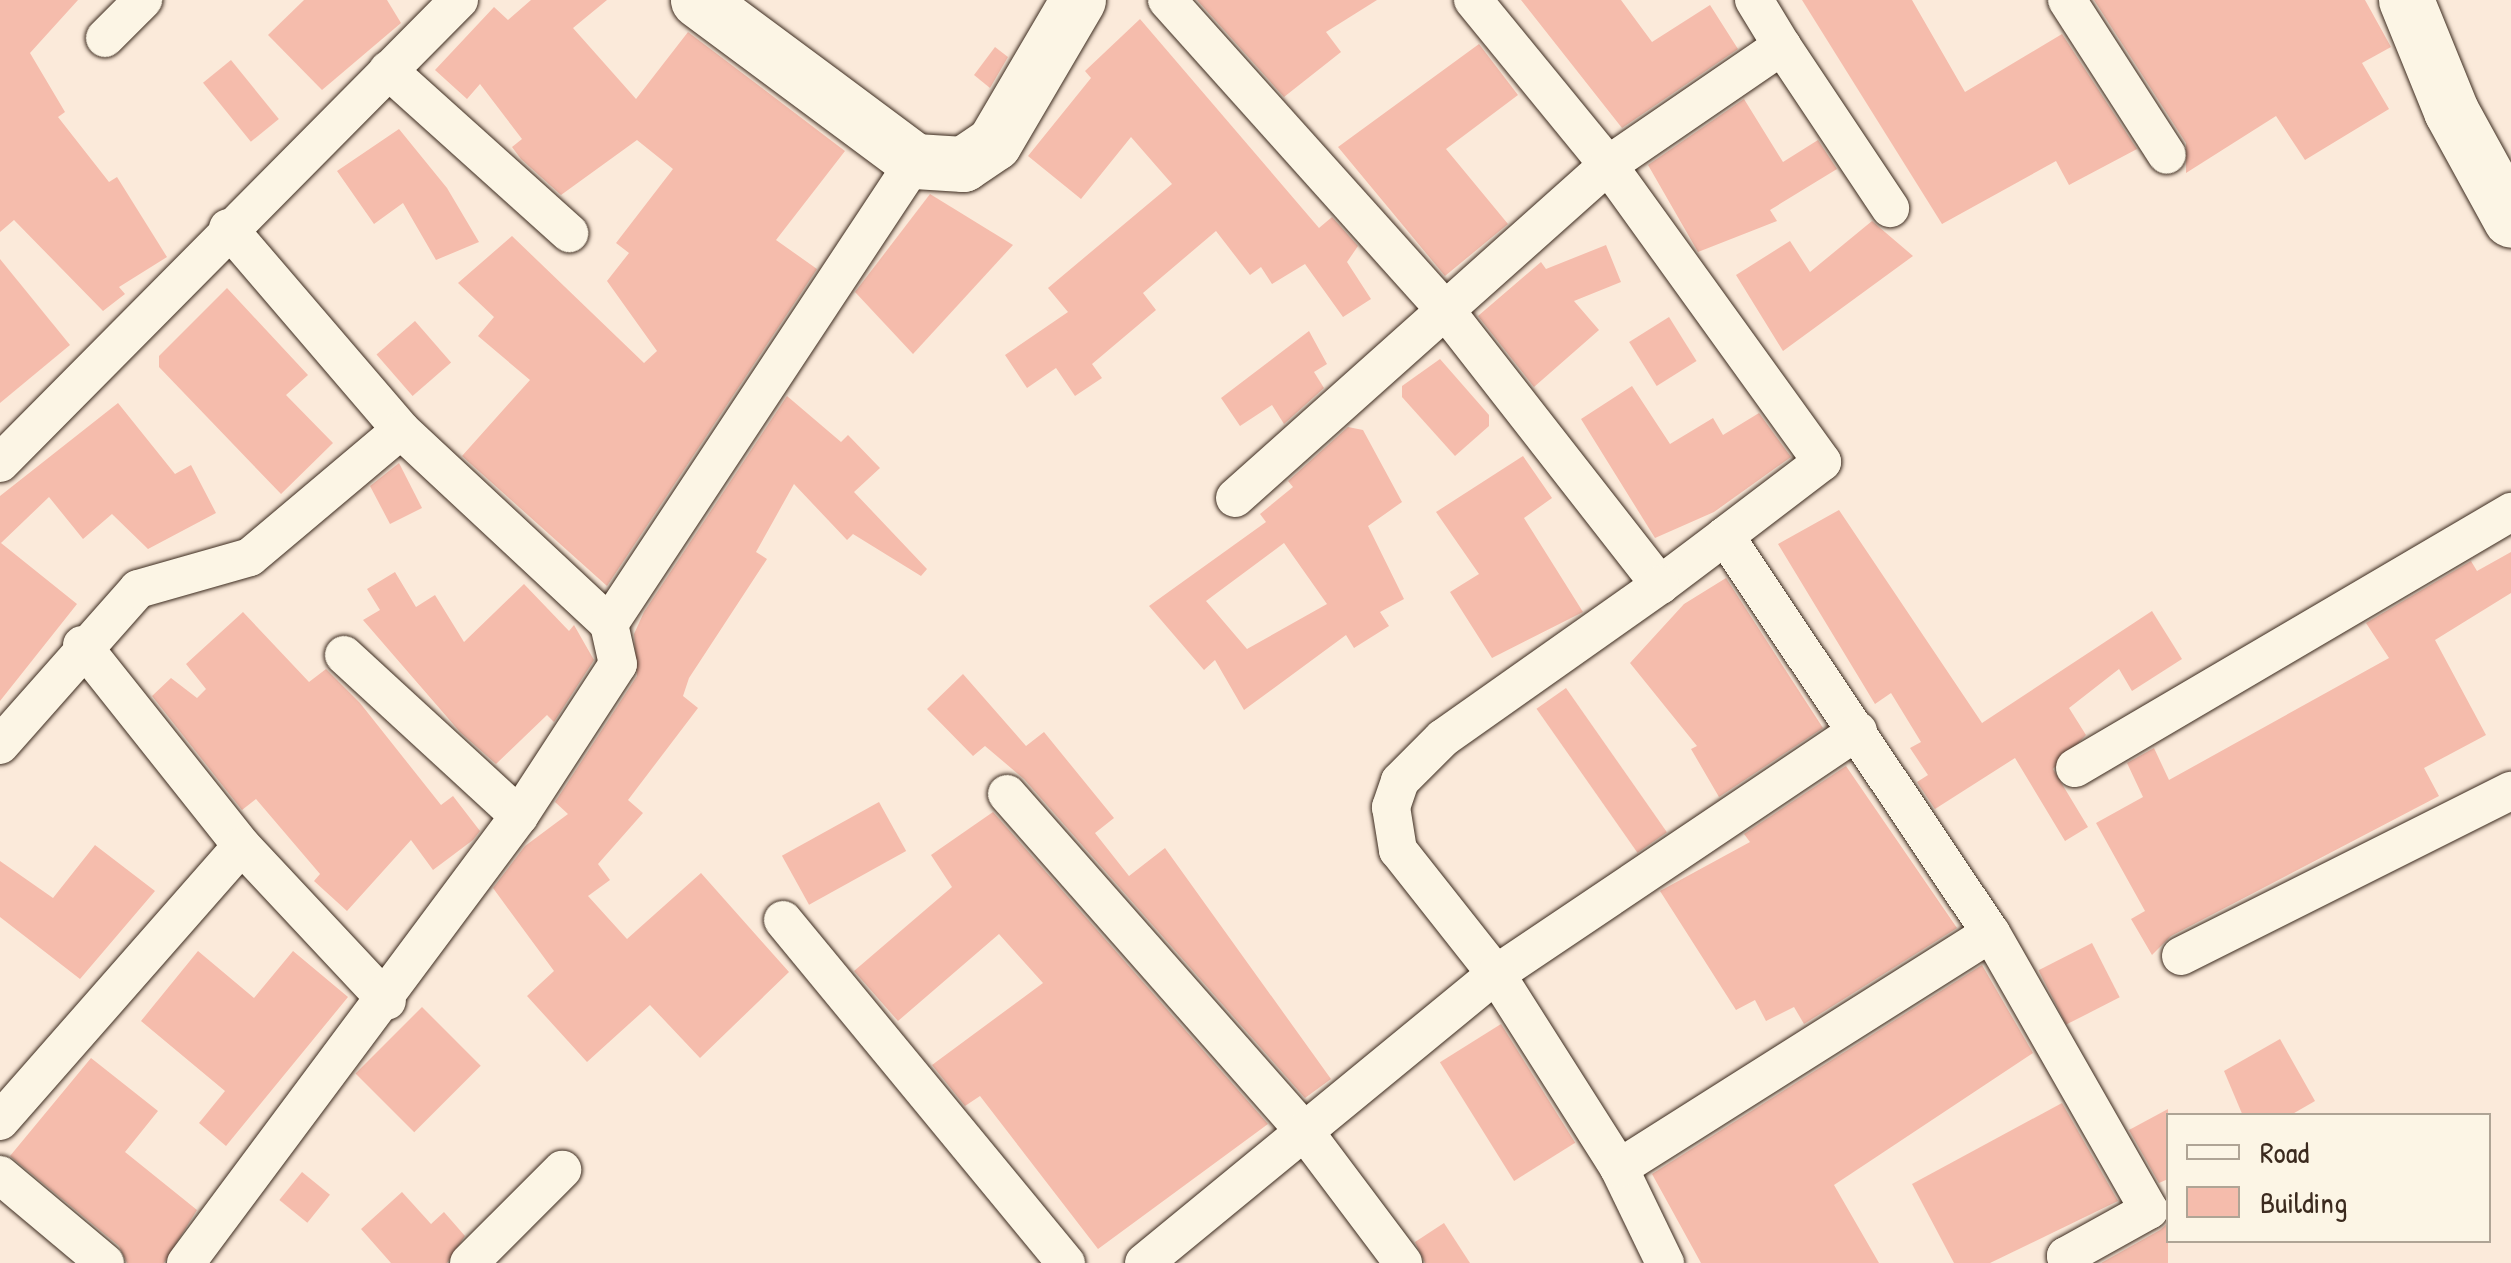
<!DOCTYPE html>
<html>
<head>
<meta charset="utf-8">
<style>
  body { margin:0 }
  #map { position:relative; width:2511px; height:1263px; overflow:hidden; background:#fbeada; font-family:"Patrick Hand",sans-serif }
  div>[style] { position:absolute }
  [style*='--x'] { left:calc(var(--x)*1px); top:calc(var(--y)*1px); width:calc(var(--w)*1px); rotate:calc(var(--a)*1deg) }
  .building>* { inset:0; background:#f5bcac; transform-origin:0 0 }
  .roads { filter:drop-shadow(0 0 2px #3b2a1e) drop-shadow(0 0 2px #3b2a1e) }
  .street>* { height:38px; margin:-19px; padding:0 19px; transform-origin:19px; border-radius:19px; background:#fcf5e5 }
  .secondary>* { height:55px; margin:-27.5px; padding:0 27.5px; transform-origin:27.5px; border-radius:27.5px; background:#fcf5e5 }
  span { translate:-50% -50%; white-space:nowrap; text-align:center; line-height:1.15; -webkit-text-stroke:10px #fcf5e5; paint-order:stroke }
  .legend { position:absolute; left:2166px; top:1113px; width:325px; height:130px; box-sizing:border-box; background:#fcf5e5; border:2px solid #afa495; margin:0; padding:12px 18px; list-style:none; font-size:30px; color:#3b2a1e }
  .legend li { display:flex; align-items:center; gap:20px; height:50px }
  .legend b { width:50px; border:2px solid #afa495 }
</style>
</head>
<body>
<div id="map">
  <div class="building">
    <i style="clip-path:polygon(0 0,78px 0,30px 53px,65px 112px,58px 117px,109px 182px,117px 177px,167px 257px,119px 287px,125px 294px,103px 311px,14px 220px,0 232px)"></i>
    <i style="clip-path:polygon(304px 0,387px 0,401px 23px,322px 90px,268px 35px)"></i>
    <i style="clip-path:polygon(531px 0,607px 0,573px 28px,636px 99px,688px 32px,845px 151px,776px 240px,817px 269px,607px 586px,462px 456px,530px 380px,478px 336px,494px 317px,458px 283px,512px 236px,644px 363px,657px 351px,607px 281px,629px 253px,616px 243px,673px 169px,637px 140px,561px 195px,521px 159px,512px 147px,522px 139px,480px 84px,467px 99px,435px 70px,494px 7px,508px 20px)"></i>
    <i style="clip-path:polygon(1197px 0,1377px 0,1326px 32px,1341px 52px,1284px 97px)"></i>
    <i style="clip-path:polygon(1521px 0,1621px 0,1652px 42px,1710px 5px,1738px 49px,1622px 128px)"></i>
    <i style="clip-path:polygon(1802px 0,1912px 0,1965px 92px,2062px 34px,2137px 149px,2069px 185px,2056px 161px,1942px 224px)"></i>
    <i style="clip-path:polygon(2094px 0,2365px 0,2391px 47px,2362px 63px,2389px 109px,2305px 160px,2276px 116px,2186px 173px,2186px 143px)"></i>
    <i style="clip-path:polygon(1140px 19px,1319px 228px,1332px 217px,1358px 246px,1347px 262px,1371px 299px,1343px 317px,1305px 264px,1272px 284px,1261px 267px,1250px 275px,1216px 231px,1143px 293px,1156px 310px,1092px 364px,1102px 378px,1075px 396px,1056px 368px,1027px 388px,1005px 355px,1068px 312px,1048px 288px,1172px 184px,1131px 137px,1081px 199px,1028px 156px,1091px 78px,1085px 71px)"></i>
    <i style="clip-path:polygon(1479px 44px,1518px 95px,1446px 149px,1508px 224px,1445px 276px,1338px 147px)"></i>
    <i style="clip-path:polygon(995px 47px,1008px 57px,990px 88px,974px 75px)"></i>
    <i style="left:231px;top:60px;width:76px;height:36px;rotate:51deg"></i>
    <i style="clip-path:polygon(1744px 99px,1783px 162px,1818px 140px,1837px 169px,1770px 210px,1777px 221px,1698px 252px,1648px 165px)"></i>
    <i style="clip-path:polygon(399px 129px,447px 188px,479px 242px,436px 260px,403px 203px,374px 224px,337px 171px)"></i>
    <i style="clip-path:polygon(930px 194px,1013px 245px,913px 354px,855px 292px)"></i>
    <i style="clip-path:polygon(1872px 221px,1913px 256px,1783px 351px,1736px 275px,1790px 241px,1810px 272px)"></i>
    <i style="clip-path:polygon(1606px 245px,1621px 282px,1574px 301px,1599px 330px,1534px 387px,1478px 316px,1541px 262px,1546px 269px)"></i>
    <i style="clip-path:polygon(0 259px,70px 345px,0 403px)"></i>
    <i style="clip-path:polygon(227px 288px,308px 375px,286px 395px,333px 443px,281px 494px,159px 367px,159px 356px)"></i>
    <i style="left:1669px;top:317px;width:52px;height:47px;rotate:58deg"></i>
    <i style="left:415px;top:321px;width:55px;height:51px;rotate:49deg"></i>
    <i style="clip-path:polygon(1309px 331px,1327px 364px,1314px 372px,1324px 388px,1284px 424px,1272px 405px,1240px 426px,1221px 398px)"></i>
    <i style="clip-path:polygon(1440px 359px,1489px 415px,1489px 426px,1455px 456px,1402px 397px,1402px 386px)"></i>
    <i style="clip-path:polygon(1632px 386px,1670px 444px,1713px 418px,1723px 435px,1759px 413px,1791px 457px,1714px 512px,1655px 538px,1581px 419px)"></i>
    <i style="clip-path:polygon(787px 396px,841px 442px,848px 435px,880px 468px,854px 492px,927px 569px,921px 576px,853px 534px,847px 540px,794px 484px,756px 552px,767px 559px,689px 678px,683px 696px,698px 708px,628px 800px,643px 813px,598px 864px,610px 880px,588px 896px,627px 939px,701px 873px,789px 972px,700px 1058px,650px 1005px,587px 1062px,527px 996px,554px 971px,493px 888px,525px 846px,568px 814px,555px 802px,637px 676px,634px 634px,644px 612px)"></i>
    <i style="clip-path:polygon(118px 403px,175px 474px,191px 465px,216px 513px,148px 549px,112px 514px,83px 539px,49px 497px,1px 543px,77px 604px,0 701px,0 496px)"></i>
    <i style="clip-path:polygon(evenodd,1348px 427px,1363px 430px,1402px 502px,1368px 526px,1404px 599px,1380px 612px,1389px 626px,1354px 648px,1346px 635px,1244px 710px,1215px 660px,1204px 670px,1149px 606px,1266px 522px,1260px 514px,1293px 487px,1288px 481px,1348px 427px,1284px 543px,1327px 604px,1247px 649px,1206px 601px,1284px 543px)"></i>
    <i style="clip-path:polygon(1523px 456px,1552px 498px,1524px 518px,1583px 612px,1492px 658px,1450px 592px,1479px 574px,1436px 512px)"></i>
    <i style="clip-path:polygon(399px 463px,422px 508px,390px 524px,370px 486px)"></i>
    <i style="clip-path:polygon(1839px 510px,1982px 723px,2152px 611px,2182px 659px,2132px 691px,2119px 669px,2069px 708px,2086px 735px,2053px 769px,2088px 827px,2065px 841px,2015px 758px,1935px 809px,1917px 782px,1928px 775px,1910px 748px,1921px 742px,1891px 693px,1875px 704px,1778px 544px)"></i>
    <i style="clip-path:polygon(2511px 552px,2511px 593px,2435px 640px,2486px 735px,2424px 768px,2439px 796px,2171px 936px,2152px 955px,2131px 919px,2145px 911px,2096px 823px,2143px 797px,2127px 763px,2154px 748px,2169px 780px,2389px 658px,2366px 623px,2471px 561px,2477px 571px)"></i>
    <i style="clip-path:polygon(395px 572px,416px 607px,435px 595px,464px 642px,524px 584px,569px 631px,574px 625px,594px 660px,554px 722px,547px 715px,496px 764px,460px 732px,363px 620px,380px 610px,367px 589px)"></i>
    <i style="clip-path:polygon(1726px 578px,1823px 728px,1719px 797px,1691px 749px,1697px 746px,1630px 663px,1684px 604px)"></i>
    <i style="clip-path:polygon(243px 612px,309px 682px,326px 669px,360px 703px,441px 805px,453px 796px,480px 831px,473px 840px,433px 870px,411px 840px,347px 911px,314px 881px,320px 874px,256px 799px,242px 810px,152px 696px,171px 678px,197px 698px,206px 689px,186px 664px)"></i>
    <i style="clip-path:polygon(963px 674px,1026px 746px,1044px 732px,1114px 818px,1095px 833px,1129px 876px,1165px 848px,1331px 1079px,1305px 1098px,1024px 779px,985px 746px,973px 756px,927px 709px)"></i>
    <i style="left:1566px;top:688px;width:176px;height:36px;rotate:55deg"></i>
    <i style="clip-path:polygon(1846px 766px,1957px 928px,1804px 1024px,1794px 1007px,1766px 1021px,1755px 1000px,1736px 1010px,1660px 891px,1750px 842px,1744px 834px)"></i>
    <i style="left:879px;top:802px;width:56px;height:111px;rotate:61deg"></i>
    <i style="clip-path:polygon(993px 812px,1268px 1124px,1098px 1249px,980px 1096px,965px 1106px,932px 1065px,1043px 983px,999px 934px,898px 1021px,854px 971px,952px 887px,931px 855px)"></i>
    <i style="clip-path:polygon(95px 845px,155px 891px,80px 979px,0 917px,0 861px,53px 898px)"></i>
    <i style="left:2092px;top:943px;width:61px;height:60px;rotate:63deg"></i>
    <i style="clip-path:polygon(198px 951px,254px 998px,293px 951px,348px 997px,226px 1146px,199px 1123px,225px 1091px,141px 1021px)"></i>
    <i style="clip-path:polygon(1982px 965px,2033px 1053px,1834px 1185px,1879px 1263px,1701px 1263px,1652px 1174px)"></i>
    <i style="left:422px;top:1007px;width:83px;height:94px;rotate:45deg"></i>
    <i style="left:1501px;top:1024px;width:140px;height:72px;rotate:58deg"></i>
    <i style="clip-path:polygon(2280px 1039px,2315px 1101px,2289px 1116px,2243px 1116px,2224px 1071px)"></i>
    <i style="clip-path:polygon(91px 1058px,158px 1111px,125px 1152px,197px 1210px,164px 1263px,127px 1263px,119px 1246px,10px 1156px)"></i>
    <i style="clip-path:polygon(2062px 1103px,2118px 1201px,1990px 1263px,1954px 1263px,1912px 1184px)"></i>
    <i style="clip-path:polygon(2168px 1109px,2168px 1179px,2159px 1183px,2129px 1130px)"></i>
    <i style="left:302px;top:1172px;width:36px;height:36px;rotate:39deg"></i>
    <i style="clip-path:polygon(402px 1192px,431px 1224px,444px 1212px,465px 1236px,447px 1263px,391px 1263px,361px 1229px)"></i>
    <i style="clip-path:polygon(1444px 1223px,1470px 1263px,1425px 1263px,1415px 1242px)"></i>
    <i style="clip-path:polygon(2168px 1223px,2168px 1263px,2101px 1263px,2160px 1230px)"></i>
  </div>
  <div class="roads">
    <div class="street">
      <i style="--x:1167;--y:0;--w:418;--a:48.1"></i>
      <i style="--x:1446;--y:311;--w:348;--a:52"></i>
      <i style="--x:1660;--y:585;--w:81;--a:-37"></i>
      <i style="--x:1725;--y:536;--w:478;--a:56.2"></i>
      <i style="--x:1991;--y:933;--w:319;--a:60.3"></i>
      <i style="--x:2149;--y:1210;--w:95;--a:151"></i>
      <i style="--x:2066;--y:1256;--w:8;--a:60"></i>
      <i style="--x:1473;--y:0;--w:213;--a:50.7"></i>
      <i style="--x:1608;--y:165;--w:366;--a:54.2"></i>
      <i style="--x:1822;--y:462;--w:122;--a:142.7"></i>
      <i style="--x:2067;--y:0;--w:184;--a:57.2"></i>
      <i style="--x:105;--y:38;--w:54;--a:-45"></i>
      <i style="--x:1782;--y:46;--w:195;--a:56.3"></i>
      <i style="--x:388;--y:70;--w:244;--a:42"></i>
      <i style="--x:228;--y:228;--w:266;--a:49.4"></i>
      <i style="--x:0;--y:463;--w:652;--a:-45.25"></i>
      <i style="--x:1235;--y:498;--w:500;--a:-41.76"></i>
      <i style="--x:1608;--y:165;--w:211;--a:-34.4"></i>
      <i style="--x:1782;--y:46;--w:54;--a:-121.3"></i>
      <i style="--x:1660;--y:585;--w:266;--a:144.8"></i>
      <i style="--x:1443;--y:738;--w:61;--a:135"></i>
      <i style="--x:1400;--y:781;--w:28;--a:109"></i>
      <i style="--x:1391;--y:807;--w:44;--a:80.8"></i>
      <i style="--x:1398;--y:850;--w:158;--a:51.7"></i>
      <i style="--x:1496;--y:974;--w:436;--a:-33.9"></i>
      <i style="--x:82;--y:645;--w:257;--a:51.5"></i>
      <i style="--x:242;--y:846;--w:212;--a:46.9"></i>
      <i style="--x:344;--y:655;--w:238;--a:42.6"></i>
      <i style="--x:0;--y:745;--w:208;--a:-48.5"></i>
      <i style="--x:138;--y:589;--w:116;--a:-15.9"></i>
      <i style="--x:250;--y:557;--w:197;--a:-40.1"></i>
      <i style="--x:401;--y:430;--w:284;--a:43"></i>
      <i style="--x:2075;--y:768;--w:506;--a:-30.42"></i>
      <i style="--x:1007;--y:794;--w:449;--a:48.6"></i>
      <i style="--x:1304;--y:1131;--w:165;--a:53.1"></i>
      <i style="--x:783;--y:920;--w:445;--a:50.5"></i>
      <i style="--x:2181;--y:956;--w:369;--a:-26.6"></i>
      <i style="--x:0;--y:1121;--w:366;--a:-48.7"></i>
      <i style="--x:1619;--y:1168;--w:106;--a:64.2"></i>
      <i style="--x:0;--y:1175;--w:137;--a:40"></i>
      <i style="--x:186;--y:1263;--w:557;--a:-53.32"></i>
      <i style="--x:519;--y:816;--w:181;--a:-56.9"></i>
      <i style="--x:618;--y:664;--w:41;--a:-102.7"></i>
      <i style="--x:609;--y:624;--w:555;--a:-56.54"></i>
      <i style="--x:469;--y:1263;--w:132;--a:-45"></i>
      <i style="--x:1144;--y:1263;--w:455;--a:-39.4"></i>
      <i style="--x:1496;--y:974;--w:230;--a:57.6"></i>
      <i style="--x:1619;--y:1168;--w:440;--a:-32.3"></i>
    </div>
    <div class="secondary">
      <i style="--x:698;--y:0;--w:270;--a:36.6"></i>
      <i style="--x:915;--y:161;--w:48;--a:3.6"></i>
      <i style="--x:963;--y:164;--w:37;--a:-34"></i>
      <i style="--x:994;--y:143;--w:166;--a:-59.6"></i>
      <i style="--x:2406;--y:0;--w:120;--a:67.9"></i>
      <i style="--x:2451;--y:111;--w:124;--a:61.2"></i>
    </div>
  </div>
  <ul class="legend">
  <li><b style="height:12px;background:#fcf5e5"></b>Road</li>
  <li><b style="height:28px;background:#f5bcac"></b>Building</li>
  </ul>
</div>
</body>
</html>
